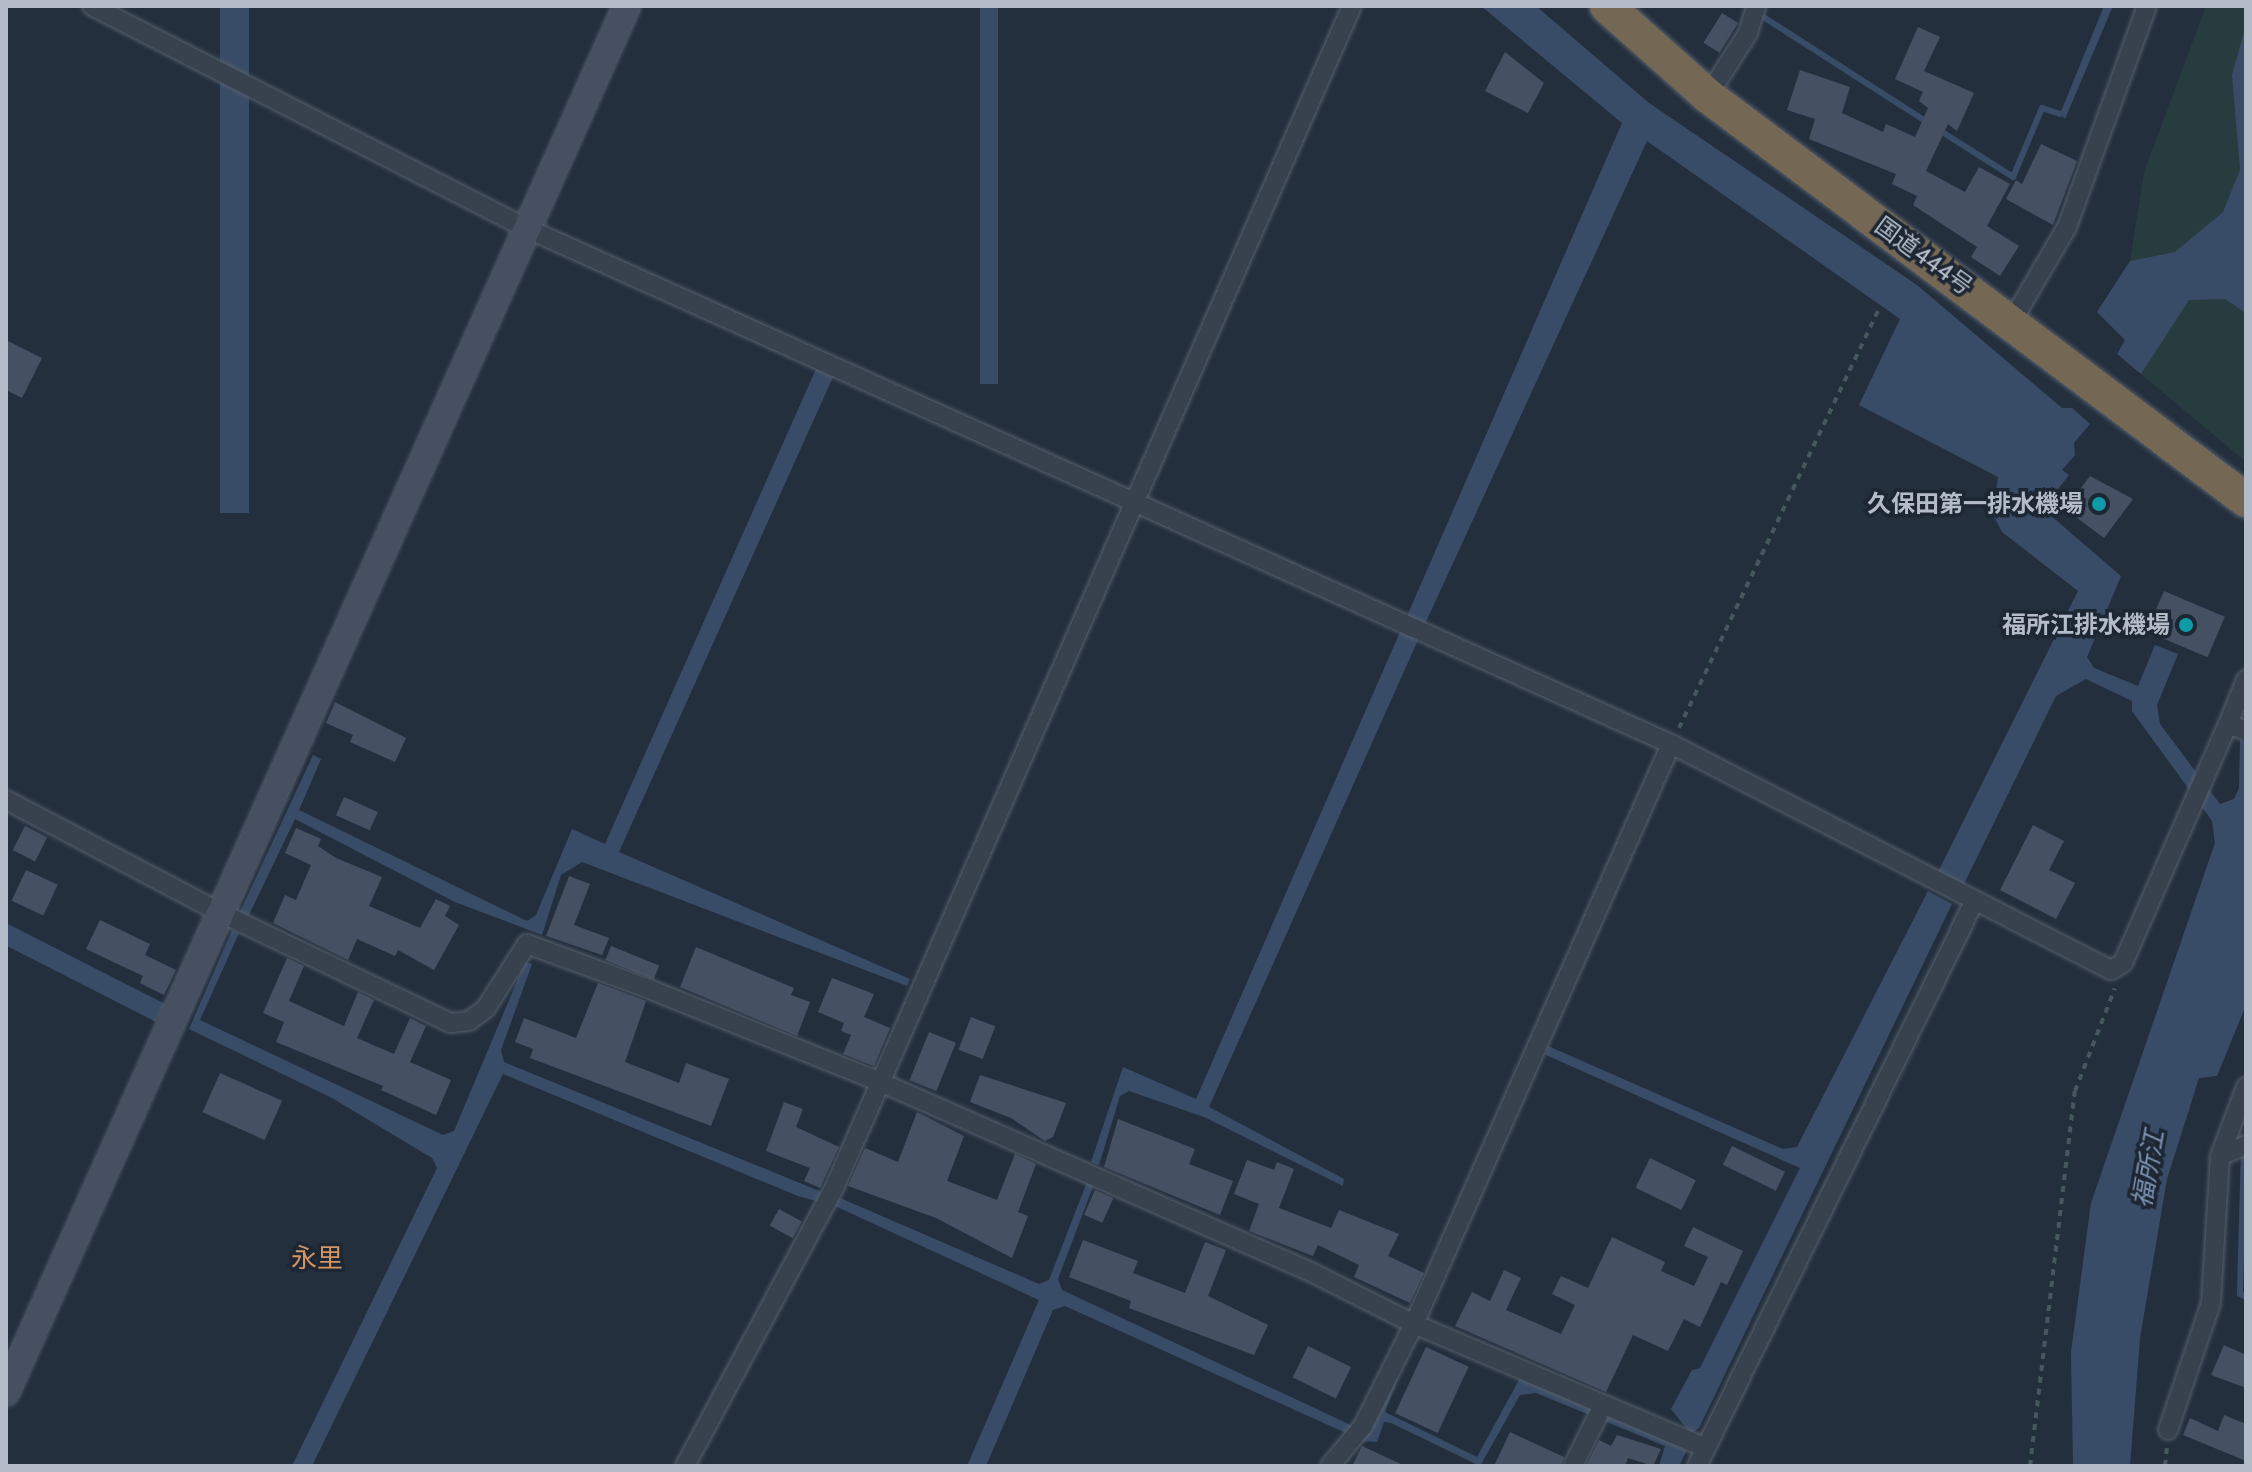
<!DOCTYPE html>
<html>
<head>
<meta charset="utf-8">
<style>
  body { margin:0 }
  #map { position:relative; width:2252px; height:1472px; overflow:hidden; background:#242f3e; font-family:Cabin,"Noto Sans JP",sans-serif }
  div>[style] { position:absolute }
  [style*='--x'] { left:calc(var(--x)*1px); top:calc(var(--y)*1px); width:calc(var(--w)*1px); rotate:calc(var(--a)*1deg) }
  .green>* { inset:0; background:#263c3f }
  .water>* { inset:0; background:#394c67; transform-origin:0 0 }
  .stream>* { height:6px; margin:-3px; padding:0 3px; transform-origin:3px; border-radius:3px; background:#394c67 }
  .building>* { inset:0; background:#455162; transform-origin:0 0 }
  .path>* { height:4px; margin-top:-2px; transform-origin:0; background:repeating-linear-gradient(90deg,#44595c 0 6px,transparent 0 12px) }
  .roads { filter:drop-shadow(0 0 2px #565f6c) drop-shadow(0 0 2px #565f6c) }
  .street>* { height:18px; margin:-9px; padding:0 9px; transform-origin:9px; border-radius:9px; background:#38414e }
  .secondary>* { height:26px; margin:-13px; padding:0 13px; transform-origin:13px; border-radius:13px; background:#465061 }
  .highway>* { height:34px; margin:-17px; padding:0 17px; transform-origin:17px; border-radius:17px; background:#746855 }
  .dots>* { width:22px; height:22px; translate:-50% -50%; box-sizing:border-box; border:4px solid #1d2633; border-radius:50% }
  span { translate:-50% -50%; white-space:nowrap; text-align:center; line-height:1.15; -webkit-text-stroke:7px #1d2633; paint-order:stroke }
  .street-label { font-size:24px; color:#b4bcc9 }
  .poi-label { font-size:24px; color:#b4bcc9; font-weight:700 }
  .right { translate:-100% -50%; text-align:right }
  .water-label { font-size:26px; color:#7c92b1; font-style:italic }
  .neighbourhood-label { font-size:26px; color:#d59563 }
  .frame { position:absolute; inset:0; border:8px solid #b4bcc9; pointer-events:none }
</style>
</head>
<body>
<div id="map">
  <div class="green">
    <i style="clip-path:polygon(2206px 6px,2246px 6px,2246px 196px,2241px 213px,2097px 312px,2130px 261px,2144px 172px)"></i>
    <i style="clip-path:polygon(2246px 256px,2246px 462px,2141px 374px,2184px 291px)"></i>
  </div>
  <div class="water">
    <i style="left:220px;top:6px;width:29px;height:507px"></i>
    <i style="left:980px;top:6px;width:18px;height:378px"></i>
    <i style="clip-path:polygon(1481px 6px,1536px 6px,1649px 103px,1917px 285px,2062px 408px,2072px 408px,2090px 424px,2074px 443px,2075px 455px,2062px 470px,2069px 475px,2055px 493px,2036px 488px,2029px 497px,2121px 576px,2087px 657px,2094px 668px,2138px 686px,2155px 645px,2178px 654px,2157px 705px,2160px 724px,2220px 804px,2234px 799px,2239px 788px,2240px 740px,2246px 743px,2246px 1005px,2217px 1076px,2199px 1078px,2167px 1179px,2140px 1338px,2130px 1466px,2073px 1466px,2071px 1352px,2091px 1203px,2215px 843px,2212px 821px,2132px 711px,2132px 701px,2086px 679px,2056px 696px,1964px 884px,1938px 872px,2078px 591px,2002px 532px,1993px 515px,1998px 477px,1859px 405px,1900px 319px,1647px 141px,1425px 624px,1407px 616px,1622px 123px)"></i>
    <i style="clip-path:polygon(2104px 6px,2113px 6px,2065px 119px,2060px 114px)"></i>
    <i style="clip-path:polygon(2246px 25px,2246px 313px,2225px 299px,2189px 300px,2141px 374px,2117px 354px,2125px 340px,2097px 312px,2130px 261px,2175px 252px,2223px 212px,2240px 170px,2232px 75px)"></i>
    <i style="clip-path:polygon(816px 369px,833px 377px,619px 852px,910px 979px,907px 986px,582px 862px,561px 875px,542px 935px,455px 902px,295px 819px,247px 919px,239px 914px,313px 755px,321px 759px,299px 810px,527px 921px,536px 915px,572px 829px,605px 844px)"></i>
    <i style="clip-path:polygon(1400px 632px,1418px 640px,1209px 1107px,1344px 1179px,1343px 1186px,1204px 1117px,1129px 1091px,1120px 1096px,1099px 1165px,1091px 1162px,1123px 1067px,1196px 1099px)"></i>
    <i style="clip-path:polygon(1928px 891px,1952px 904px,1699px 1428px,1691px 1434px,1671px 1409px,1692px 1370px,1700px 1368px,1800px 1168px,1546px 1055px,1548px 1046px,1783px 1149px,1797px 1147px)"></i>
    <i style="left:6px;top:923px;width:178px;height:20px;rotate:27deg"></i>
    <i style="clip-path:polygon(232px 930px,239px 933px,200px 1020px,443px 1135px,454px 1131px,525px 962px,532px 964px,501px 1050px,504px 1062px,824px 1193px,819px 1202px,798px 1196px,503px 1074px,312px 1466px,292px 1466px,437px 1168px,432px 1158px,332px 1098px,189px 1029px)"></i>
    <i style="clip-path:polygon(1087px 1182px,1094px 1184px,1058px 1279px,1062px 1290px,1353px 1426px,1348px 1434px,1065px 1306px,1053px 1310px,986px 1466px,967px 1466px,1039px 1300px,835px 1206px,840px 1198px,1039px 1284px,1049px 1280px)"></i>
    <i style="clip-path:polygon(1413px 1338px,1385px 1412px,1477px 1457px,1520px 1378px,1687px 1450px,1679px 1466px,1659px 1466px,1665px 1446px,1536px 1393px,1520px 1395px,1480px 1466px,1391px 1423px,1384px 1422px,1377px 1442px,1361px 1441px)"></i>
  </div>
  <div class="stream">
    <i style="--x:1765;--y:18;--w:193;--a:32.7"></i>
    <i style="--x:1939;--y:130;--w:88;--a:32.4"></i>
    <i style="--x:2013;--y:177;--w:75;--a:-67.2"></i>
    <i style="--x:2042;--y:108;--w:19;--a:18"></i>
    <i style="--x:2244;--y:1148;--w:146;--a:91.6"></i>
    <i style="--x:2240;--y:1294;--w:7;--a:27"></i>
  </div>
  <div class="building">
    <i style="left:1722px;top:13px;width:19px;height:35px;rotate:32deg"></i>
    <i style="clip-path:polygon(1918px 27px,1940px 37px,1924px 71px,1974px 93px,1957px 131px,1948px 124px,1926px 171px,1965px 192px,1979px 167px,2010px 184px,1987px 226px,2019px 246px,2000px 276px,1971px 257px,1977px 247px,1913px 205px,1917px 196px,1892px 184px,1896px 174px,1809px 139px,1815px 119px,1787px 110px,1800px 70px,1850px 87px,1842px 113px,1883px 132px,1886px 124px,1915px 137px,1928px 108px,1919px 101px,1923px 92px,1895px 79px)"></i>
    <i style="clip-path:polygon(1505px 52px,1544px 83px,1528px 113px,1485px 91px)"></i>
    <i style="clip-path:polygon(2041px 144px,2077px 161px,2053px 225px,2006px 199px,2016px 180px,2022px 184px)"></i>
    <i style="clip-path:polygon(6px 340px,42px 358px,22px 398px,6px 390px)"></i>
    <i style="clip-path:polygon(2090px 476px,2133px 499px,2104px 538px,2065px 509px)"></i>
    <i style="left:2164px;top:591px;width:66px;height:44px;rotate:23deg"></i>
    <i style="clip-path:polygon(335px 702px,406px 738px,395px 762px,350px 742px,353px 735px,326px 723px)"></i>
    <i style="left:344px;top:797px;width:37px;height:20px;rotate:24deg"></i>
    <i style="clip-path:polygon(2033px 825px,2064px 841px,2049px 870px,2075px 883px,2056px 919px,2000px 890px)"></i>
    <i style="left:25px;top:826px;width:25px;height:27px;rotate:27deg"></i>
    <i style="clip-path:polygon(296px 828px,321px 839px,318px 846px,336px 858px,382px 877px,369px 906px,420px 928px,436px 899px,450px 906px,445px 916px,459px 925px,434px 970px,398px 950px,395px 956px,357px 939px,348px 960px,273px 923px,285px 895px,296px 900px,311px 865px,285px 853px)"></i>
    <i style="left:26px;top:870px;width:35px;height:34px;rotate:25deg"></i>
    <i style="clip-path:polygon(569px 876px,590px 884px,574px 925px,609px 938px,602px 955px,546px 936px)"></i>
    <i style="clip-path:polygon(100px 920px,150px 944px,145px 955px,176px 970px,164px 995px,140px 983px,143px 976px,86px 949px)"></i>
    <i style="left:611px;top:946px;width:52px;height:15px;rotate:22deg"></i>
    <i style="clip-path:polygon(696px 947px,794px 988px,791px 995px,810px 1002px,797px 1036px,680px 987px)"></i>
    <i style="clip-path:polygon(287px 958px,304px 966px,289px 1001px,344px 1026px,358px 992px,374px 1000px,357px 1038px,394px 1054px,410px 1018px,426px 1026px,410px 1062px,451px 1080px,436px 1115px,381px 1090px,383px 1086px,276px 1042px,284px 1022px,263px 1013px)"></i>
    <i style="clip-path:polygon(832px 978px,874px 994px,864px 1017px,890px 1028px,874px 1066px,843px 1054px,851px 1035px,841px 1031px,844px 1023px,818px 1012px)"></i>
    <i style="clip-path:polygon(598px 983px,646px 1001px,625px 1062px,679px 1083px,686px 1063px,729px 1079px,711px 1126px,530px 1058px,533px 1049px,515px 1042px,524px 1018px,576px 1038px)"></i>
    <i style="left:971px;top:1017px;width:26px;height:35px;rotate:21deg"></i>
    <i style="left:929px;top:1032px;width:29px;height:52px;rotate:22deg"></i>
    <i style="left:220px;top:1073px;width:68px;height:43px;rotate:24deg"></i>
    <i style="clip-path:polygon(980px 1075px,1066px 1103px,1053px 1137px,1045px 1141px,1011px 1118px,970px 1102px)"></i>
    <i style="clip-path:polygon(784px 1102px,803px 1109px,796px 1127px,839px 1147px,820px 1188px,804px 1181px,810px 1168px,766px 1151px)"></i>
    <i style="clip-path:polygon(917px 1112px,964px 1136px,947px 1181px,997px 1200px,1015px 1154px,1036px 1164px,1018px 1212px,1028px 1216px,1012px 1258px,936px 1218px,848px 1186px,865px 1148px,898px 1162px)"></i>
    <i style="clip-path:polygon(1118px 1119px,1195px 1149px,1189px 1164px,1233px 1181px,1220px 1215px,1104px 1167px)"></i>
    <i style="left:1732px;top:1146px;width:59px;height:21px;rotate:26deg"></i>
    <i style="left:1650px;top:1158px;width:51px;height:33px;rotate:26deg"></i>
    <i style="clip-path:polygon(1247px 1160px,1274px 1170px,1277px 1162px,1294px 1169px,1279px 1208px,1331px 1228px,1339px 1210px,1399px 1234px,1388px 1256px,1424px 1273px,1410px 1303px,1354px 1277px,1359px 1265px,1318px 1245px,1313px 1256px,1249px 1231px,1259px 1204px,1234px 1194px)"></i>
    <i style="left:1095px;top:1190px;width:20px;height:27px;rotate:24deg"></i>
    <i style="left:779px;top:1209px;width:26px;height:19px;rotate:29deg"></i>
    <i style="clip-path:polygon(1693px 1227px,1743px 1251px,1727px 1285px,1721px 1282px,1700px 1327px,1684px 1319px,1668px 1351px,1633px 1335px,1606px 1392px,1455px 1326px,1472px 1292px,1490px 1301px,1504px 1270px,1521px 1278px,1506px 1310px,1561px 1334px,1575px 1305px,1552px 1294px,1561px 1276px,1588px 1288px,1612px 1237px,1665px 1262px,1661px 1271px,1694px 1286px,1708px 1257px,1684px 1246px)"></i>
    <i style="clip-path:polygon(1083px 1240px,1138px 1261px,1133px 1273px,1185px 1293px,1205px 1242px,1226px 1250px,1208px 1296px,1268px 1325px,1254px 1355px,1129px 1308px,1131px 1301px,1069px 1277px)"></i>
    <i style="clip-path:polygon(2224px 1345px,2246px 1355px,2246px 1388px,2211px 1375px)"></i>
    <i style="left:1308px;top:1346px;width:48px;height:35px;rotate:26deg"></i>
    <i style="left:1426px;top:1347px;width:47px;height:73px;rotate:25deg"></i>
    <i style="clip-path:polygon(2224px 1415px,2246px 1424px,2246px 1461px,2183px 1435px,2190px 1418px,2218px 1431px)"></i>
    <i style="clip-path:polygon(1510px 1432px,1564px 1457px,1561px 1466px,1494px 1466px)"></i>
    <i style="clip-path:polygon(1617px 1435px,1661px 1449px,1653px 1466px,1628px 1458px,1625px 1466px,1586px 1466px,1599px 1440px,1611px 1446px)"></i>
    <i style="clip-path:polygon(1362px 1446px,1405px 1466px,1352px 1466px)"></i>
  </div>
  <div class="path">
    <i style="--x:1679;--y:728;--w:462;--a:-64.5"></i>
    <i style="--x:2030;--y:1466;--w:378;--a:-83.2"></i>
    <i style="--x:2075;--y:1091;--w:110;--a:-68.8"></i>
    <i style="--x:2165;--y:1466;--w:18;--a:-84"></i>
  </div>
  <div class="roads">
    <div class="street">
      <i style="--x:92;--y:6;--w:487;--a:27.1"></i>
      <i style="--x:526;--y:228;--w:1256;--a:24.26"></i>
      <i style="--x:1671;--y:744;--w:495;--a:27.2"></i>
      <i style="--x:2111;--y:970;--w:14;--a:-30"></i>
      <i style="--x:2123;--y:963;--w:261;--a:-66.3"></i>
      <i style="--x:2228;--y:724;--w:19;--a:21"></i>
      <i style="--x:1708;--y:96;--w:75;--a:-57.6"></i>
      <i style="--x:1748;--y:33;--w:28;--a:-73"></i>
      <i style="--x:2012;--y:321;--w:109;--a:-59.7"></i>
      <i style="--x:2067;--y:227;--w:235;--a:-70.1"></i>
      <i style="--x:2228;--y:724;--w:48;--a:-67.8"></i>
      <i style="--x:6;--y:800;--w:241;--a:27.7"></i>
      <i style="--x:219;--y:912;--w:257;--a:25.6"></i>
      <i style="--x:451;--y:1023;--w:18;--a:-6"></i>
      <i style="--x:469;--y:1021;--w:21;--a:-37"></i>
      <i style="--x:486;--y:1008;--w:76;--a:-57.4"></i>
      <i style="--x:527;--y:944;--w:130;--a:20.2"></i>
      <i style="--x:649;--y:989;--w:247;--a:21.9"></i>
      <i style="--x:878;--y:1081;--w:471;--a:23.8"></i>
      <i style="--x:1309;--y:1271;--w:118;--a:26.8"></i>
      <i style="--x:1414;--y:1324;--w:317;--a:23"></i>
      <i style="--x:2220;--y:1156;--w:28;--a:-23"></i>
      <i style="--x:2168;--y:1430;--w:134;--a:-71.3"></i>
      <i style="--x:2211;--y:1303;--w:147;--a:-86.5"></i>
      <i style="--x:2220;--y:1156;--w:74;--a:-69.4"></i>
      <i style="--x:685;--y:1466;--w:318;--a:-61.8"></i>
      <i style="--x:835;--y:1186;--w:1288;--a:-66.34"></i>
      <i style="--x:1330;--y:1466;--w:52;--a:-50.5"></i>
      <i style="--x:1363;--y:1426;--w:114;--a:-63.4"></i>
      <i style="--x:1414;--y:1324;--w:634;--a:-66.1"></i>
      <i style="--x:1573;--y:1466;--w:68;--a:-63.8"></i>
      <i style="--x:1697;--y:1466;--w:626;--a:-63.84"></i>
    </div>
    <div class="secondary">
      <i style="--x:6;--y:1392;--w:1519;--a:-65.87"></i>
    </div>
    <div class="highway">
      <i style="--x:1607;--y:6;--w:135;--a:41.7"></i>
      <i style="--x:1708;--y:96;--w:673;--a:36.9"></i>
    </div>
  </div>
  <div class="dots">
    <i style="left:2099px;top:504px;background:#0f9aa8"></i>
    <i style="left:2186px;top:625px;background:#0f9aa8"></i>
  </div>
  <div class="street-label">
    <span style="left:1924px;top:256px;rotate:36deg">国道444号</span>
  </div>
  <div class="poi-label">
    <span class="right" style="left:2083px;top:504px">久保田第一排水機場</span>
    <span class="right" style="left:2170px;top:625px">福所江排水機場</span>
  </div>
  <div class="water-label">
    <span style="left:2149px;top:1169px;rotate:-80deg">福所江</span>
  </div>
  <div class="neighbourhood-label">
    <span style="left:317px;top:1259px">永里</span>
  </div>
  <div class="frame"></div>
</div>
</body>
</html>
